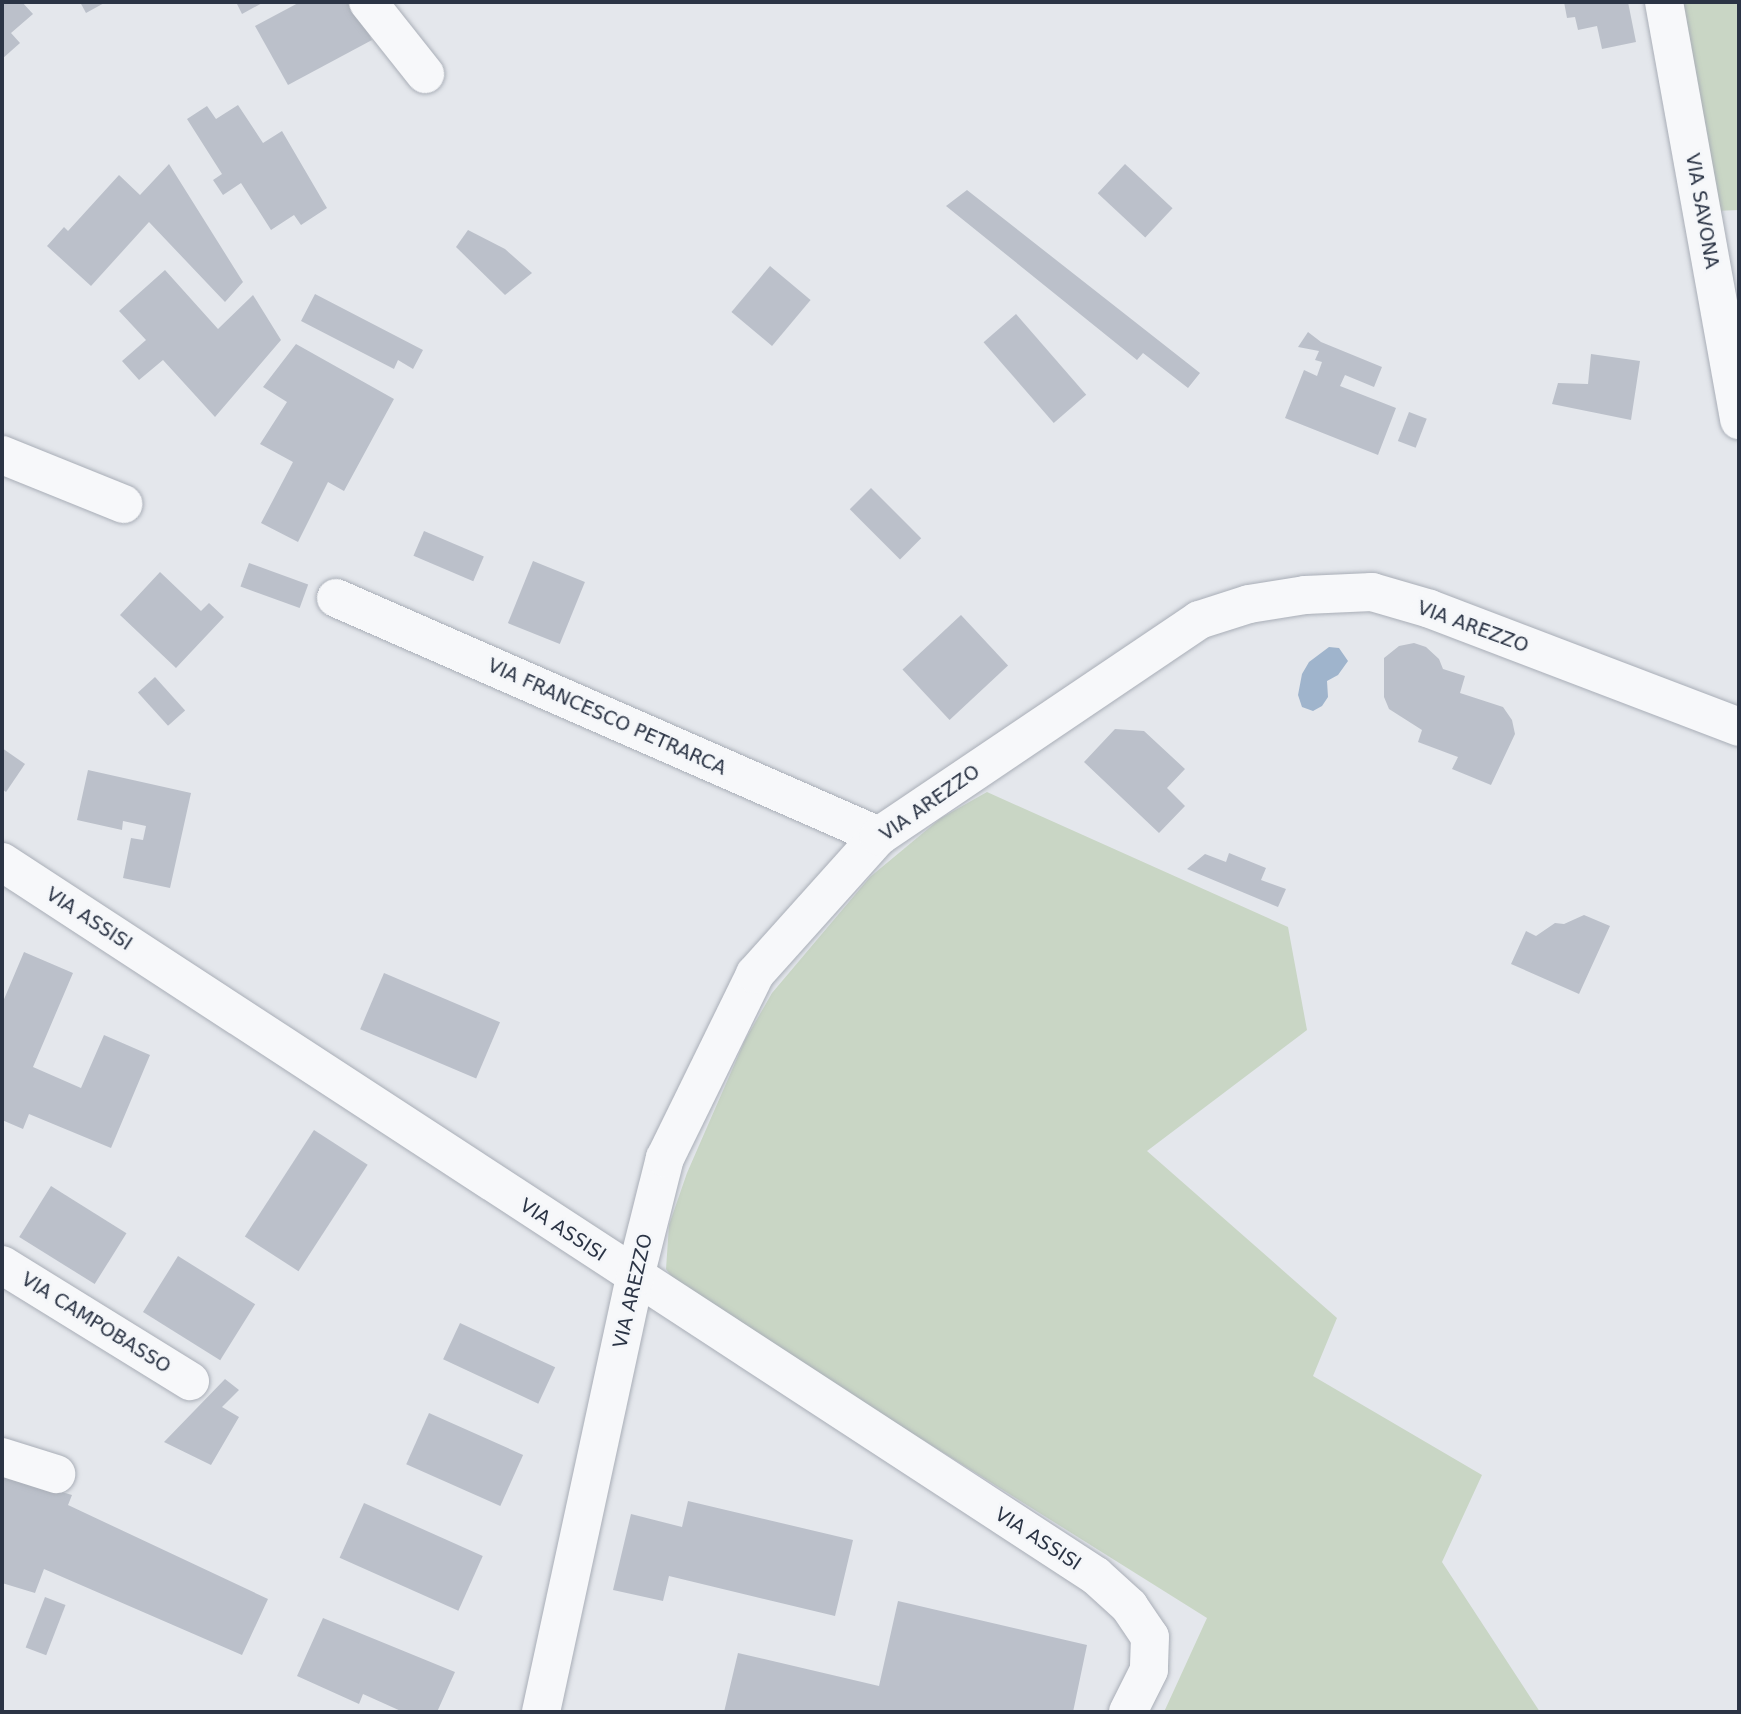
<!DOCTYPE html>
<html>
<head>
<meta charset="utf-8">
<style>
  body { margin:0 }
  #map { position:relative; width:1741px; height:1714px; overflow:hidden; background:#e4e7ec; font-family:"DejaVu Sans",sans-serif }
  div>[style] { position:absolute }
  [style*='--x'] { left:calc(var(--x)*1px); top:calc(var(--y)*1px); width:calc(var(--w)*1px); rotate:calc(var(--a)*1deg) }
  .green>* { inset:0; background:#c9d6c5 }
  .water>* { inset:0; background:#9fb4cc }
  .building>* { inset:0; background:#bbc0ca; transform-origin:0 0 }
  .roads { filter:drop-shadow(0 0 2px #a9aeb7) drop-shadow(0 0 2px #a9aeb7) }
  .minor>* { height:38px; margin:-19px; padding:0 19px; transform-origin:19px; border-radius:19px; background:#f7f8fa }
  span { translate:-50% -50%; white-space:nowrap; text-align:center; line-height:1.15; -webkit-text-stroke:5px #f4f6f9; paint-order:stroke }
  .street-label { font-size:19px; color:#2b3445 }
  .frame { position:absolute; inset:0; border:4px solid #2b3445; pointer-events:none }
</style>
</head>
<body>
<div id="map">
  <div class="green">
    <i style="clip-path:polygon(1674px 2px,1739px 2px,1739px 210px,1714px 211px)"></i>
    <i style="clip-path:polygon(987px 792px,1288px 927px,1307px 1030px,1147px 1151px,1337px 1318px,1313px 1376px,1482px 1475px,1442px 1562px,1540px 1712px,1164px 1712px,1207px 1618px,679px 1287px,666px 1269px,669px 1225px,687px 1173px,745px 1040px,772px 993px,870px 877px,941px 818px)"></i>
  </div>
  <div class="water">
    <i style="clip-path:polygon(1329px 647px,1339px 648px,1348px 661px,1338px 675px,1327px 681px,1328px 697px,1322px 706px,1313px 711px,1302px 707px,1298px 695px,1302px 674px,1309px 662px)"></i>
  </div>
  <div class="building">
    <i style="clip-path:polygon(2px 2px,22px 2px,33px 14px,11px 33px,20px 43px,2px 59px)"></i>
    <i style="clip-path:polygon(80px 2px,106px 2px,86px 13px)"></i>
    <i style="clip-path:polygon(236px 2px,264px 2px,242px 14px)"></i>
    <i style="clip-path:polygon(300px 2px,351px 2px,372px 40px,288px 85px,255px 26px)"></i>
    <i style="clip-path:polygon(1564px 2px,1628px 2px,1636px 42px,1602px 49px,1597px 26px,1578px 30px,1575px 17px,1567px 18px)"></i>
    <i style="clip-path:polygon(238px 105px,263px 143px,282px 131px,327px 208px,301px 225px,294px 215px,271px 230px,241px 183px,223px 195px,213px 180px,222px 174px,187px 119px,207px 106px,216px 119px)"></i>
    <i style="clip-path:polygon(169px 164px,243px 282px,225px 302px,149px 222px,91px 286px,47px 246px,64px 227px,68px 231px,119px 175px,140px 195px)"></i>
    <i style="left:1125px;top:164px;width:65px;height:40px;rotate:43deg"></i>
    <i style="clip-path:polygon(967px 190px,1200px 373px,1188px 388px,1143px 353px,1137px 360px,946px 206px)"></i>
    <i style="clip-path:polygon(468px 230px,505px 249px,532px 273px,505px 295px,456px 247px)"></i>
    <i style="left:770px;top:266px;width:53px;height:60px;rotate:40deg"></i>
    <i style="clip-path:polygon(165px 270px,218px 329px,253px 295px,281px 340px,215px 417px,163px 360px,139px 380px,122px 361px,146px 340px,119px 311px)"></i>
    <i style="clip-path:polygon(315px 294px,423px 350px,413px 369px,398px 360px,394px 369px,301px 321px)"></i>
    <i style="left:1016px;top:314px;width:107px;height:43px;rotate:49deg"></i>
    <i style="clip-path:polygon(1308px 332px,1321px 342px,1382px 367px,1374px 387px,1345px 375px,1340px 386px,1396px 408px,1378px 455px,1285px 418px,1304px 370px,1317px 376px,1322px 362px,1315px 360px,1319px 351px,1298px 347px)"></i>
    <i style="clip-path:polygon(296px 344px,394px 399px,344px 491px,328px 482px,298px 542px,261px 523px,293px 462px,260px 444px,287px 402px,263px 387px)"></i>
    <i style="clip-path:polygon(1591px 354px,1640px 361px,1631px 420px,1552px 404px,1558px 383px,1588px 384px)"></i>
    <i style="left:1409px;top:412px;width:19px;height:31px;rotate:21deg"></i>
    <i style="left:871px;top:488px;width:71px;height:30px;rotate:45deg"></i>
    <i style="left:424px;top:531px;width:65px;height:27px;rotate:23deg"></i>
    <i style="left:533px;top:561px;width:56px;height:67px;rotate:22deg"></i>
    <i style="left:249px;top:563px;width:63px;height:25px;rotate:20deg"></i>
    <i style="clip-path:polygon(160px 572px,201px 611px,209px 603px,224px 617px,176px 668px,120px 615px)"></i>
    <i style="left:961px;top:615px;width:69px;height:80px;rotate:47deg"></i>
    <i style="clip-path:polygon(1414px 643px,1426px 647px,1439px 659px,1443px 669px,1465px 676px,1460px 693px,1503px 707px,1512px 720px,1515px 734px,1491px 785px,1452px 769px,1458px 757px,1418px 742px,1422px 730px,1389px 709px,1384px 697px,1384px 658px,1399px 646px)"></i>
    <i style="left:155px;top:677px;width:45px;height:23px;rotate:48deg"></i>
    <i style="clip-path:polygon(1115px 729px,1144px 731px,1185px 769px,1167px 788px,1185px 806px,1159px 833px,1084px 762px)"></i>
    <i style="clip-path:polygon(2px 748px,25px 764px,6px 792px,2px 789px)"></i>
    <i style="clip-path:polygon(88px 770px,191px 793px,170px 888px,123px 878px,131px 838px,143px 840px,146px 826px,123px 821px,122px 830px,77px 820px)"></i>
    <i style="clip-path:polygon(1229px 853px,1266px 868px,1261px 880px,1286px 889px,1278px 907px,1187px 869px,1205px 854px,1226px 862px)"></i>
    <i style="clip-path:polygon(1584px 915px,1610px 926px,1579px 994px,1511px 964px,1526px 931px,1536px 936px,1555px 923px,1564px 924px)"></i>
    <i style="clip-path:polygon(24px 952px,73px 973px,33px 1067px,81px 1088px,104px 1035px,150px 1055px,111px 1148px,29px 1114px,23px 1129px,2px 1120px,2px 1004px)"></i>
    <i style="left:384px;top:973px;width:126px;height:61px;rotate:23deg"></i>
    <i style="left:314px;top:1130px;width:64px;height:127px;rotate:33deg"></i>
    <i style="left:51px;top:1186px;width:89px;height:60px;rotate:32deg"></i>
    <i style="left:178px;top:1256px;width:91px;height:66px;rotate:32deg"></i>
    <i style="left:460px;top:1323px;width:105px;height:40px;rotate:25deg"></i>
    <i style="clip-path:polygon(225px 1379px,239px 1390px,222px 1407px,239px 1417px,211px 1465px,164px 1442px)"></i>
    <i style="left:429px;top:1413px;width:103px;height:56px;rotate:24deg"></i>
    <i style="clip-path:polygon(2px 1474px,72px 1495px,68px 1505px,268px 1599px,242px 1655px,44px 1569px,35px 1593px,2px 1583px)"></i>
    <i style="clip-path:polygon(688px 1501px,853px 1540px,835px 1616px,669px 1576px,663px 1601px,613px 1590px,631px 1514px,682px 1527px)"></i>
    <i style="left:364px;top:1503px;width:130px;height:60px;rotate:24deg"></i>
    <i style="left:45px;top:1597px;width:22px;height:54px;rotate:21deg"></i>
    <i style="clip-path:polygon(898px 1601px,1087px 1645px,1073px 1712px,724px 1712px,738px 1653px,879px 1686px)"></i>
    <i style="clip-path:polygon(323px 1618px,455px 1672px,437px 1712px,403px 1712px,363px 1694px,359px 1704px,297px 1676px)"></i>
  </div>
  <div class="roads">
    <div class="minor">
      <i style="--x:368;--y:2;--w:92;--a:51.6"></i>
      <i style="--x:1664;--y:2;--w:425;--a:79.8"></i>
      <i style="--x:2;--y:455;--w:131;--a:22"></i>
      <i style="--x:336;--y:598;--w:593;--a:23.67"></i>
      <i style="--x:2;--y:862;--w:1306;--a:33.13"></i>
      <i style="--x:1096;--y:1576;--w:45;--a:42.3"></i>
      <i style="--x:1129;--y:1606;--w:37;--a:56"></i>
      <i style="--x:1150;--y:1637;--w:33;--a:92"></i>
      <i style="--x:1149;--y:1670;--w:47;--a:116.6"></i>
      <i style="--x:2;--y:1265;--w:221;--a:31.7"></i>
      <i style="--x:2;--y:1457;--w:57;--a:17.5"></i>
      <i style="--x:541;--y:1712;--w:445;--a:-77.8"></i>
      <i style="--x:635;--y:1277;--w:123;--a:-75.9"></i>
      <i style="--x:665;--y:1158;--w:205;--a:-63.9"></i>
      <i style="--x:755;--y:974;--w:186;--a:-48.1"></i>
      <i style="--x:879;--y:836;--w:386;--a:-34"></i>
      <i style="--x:1199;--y:620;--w:52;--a:-17.7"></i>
      <i style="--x:1249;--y:604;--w:57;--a:-9.1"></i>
      <i style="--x:1305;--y:595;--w:67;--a:-2.6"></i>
      <i style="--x:1372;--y:592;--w:60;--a:16.3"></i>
      <i style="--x:1430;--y:609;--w:331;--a:20.9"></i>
    </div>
  </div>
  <div class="street-label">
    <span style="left:1702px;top:211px;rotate:80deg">VIA SAVONA</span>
    <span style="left:1473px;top:627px;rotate:20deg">VIA AREZZO</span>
    <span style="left:607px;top:717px;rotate:24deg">VIA FRANCESCO PETRARCA</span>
    <span style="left:930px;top:803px;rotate:-35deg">VIA AREZZO</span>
    <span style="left:89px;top:919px;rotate:33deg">VIA ASSISI</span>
    <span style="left:563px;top:1230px;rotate:33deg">VIA ASSISI</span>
    <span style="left:633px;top:1291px;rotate:-77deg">VIA AREZZO</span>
    <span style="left:96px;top:1323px;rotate:32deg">VIA CAMPOBASSO</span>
    <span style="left:1038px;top:1539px;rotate:33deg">VIA ASSISI</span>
  </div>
  <div class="frame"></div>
</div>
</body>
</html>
